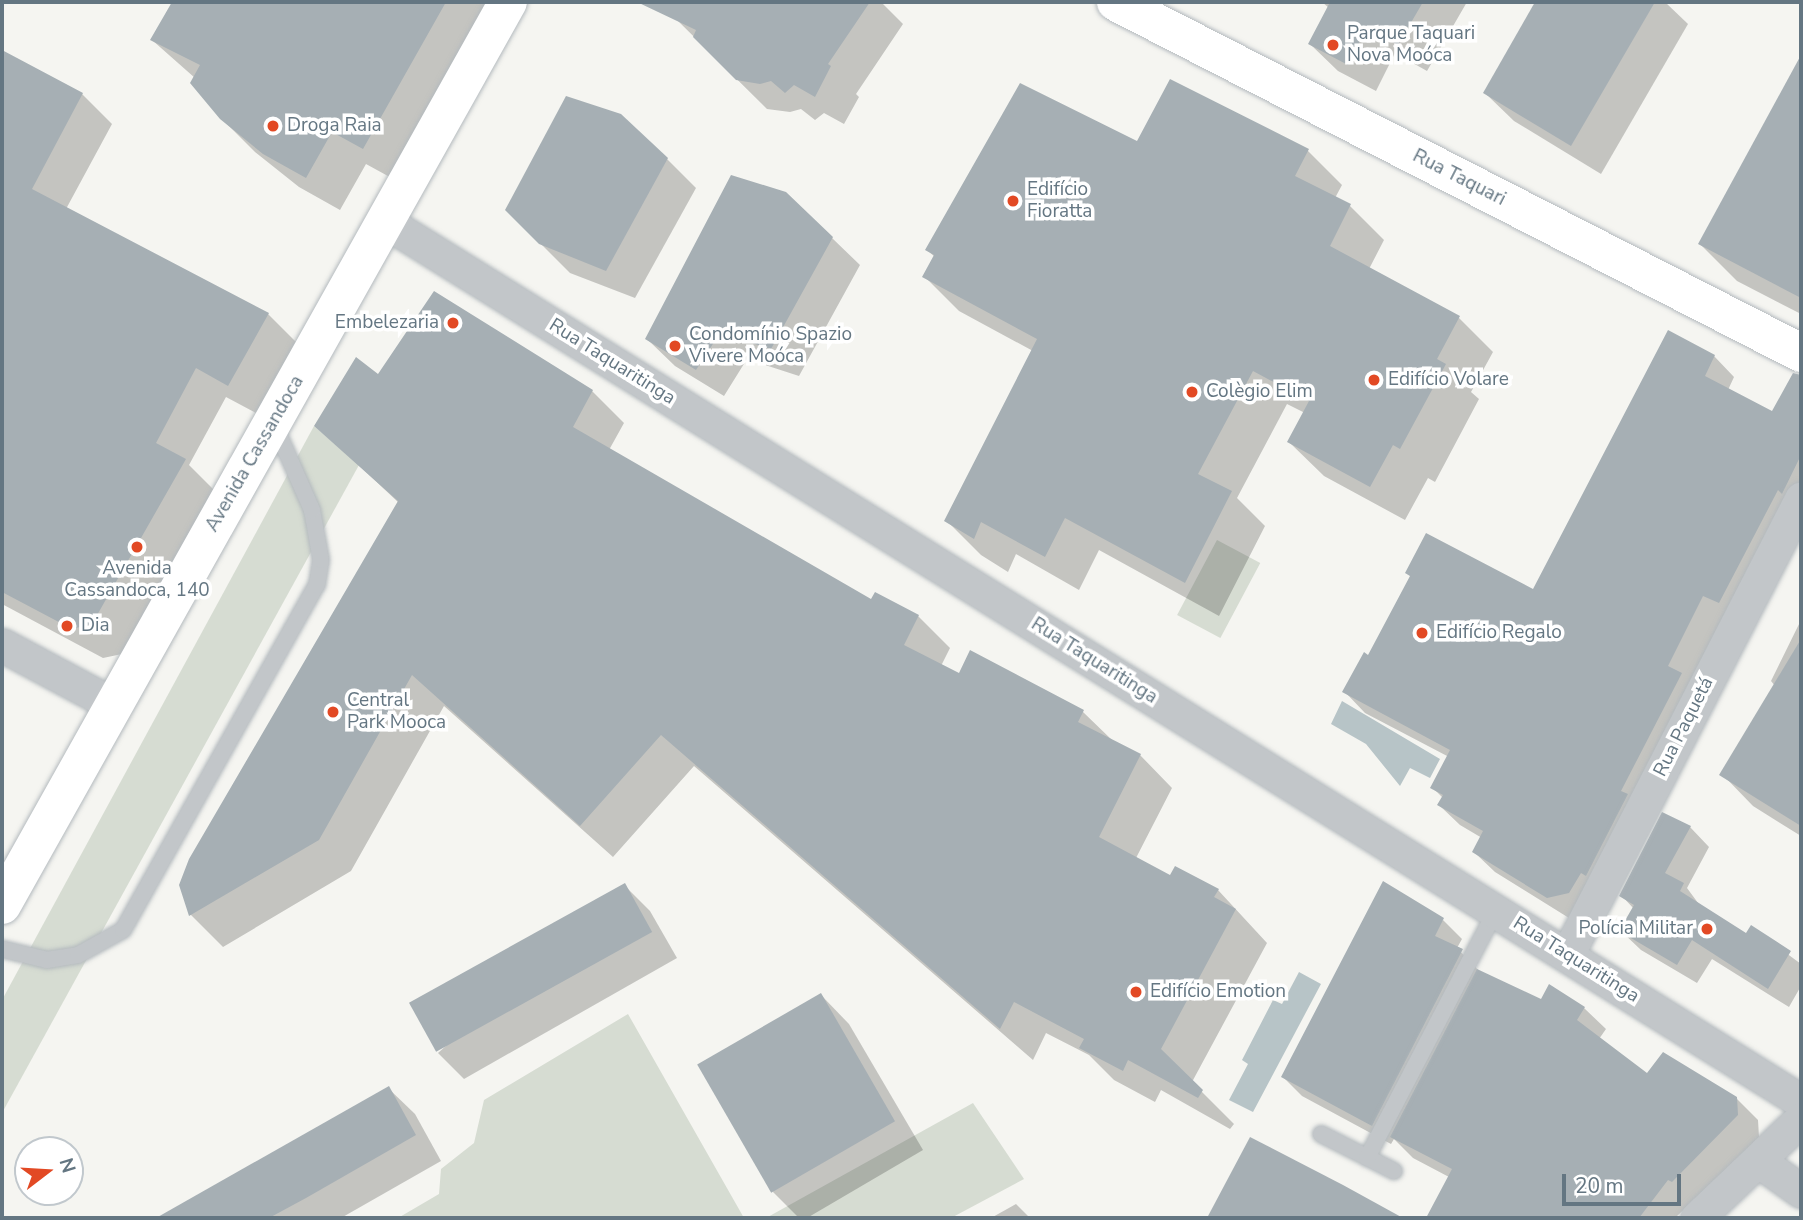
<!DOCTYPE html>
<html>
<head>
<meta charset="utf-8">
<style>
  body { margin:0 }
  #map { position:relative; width:1803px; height:1220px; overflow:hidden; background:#f5f5f1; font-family:"Nunito Sans",sans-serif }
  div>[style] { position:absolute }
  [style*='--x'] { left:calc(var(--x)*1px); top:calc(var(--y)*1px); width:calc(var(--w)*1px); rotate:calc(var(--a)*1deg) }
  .green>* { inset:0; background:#d6dcd2; transform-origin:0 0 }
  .water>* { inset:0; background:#b7c4c7 }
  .shadow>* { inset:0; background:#0003 }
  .building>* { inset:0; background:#a6afb4; transform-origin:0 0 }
  .roads { filter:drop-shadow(0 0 2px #b4babe) drop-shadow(0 0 2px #b4babe) }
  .lane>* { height:16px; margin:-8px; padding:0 8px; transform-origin:8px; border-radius:8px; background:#c2c6c9 }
  .street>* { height:33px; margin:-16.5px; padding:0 16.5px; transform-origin:16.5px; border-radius:16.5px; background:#c2c6c9 }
  .secondary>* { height:38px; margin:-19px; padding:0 19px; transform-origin:19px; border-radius:19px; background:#fff }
  .dots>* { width:19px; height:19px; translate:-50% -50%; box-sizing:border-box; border:4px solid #fff; border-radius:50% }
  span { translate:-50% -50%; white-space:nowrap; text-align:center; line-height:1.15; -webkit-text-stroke:7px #fff; paint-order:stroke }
  .poi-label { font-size:19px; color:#647682 }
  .left { translate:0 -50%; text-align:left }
  .right { translate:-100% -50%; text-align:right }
  .street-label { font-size:19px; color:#647682 }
  .frame { position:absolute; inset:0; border:4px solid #647682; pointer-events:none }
  .north { position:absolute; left:14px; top:1136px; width:70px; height:70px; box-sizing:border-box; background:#fff; border:2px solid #c1c8cd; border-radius:50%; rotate:73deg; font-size:19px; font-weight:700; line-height:28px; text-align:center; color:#647682 }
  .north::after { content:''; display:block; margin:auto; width:24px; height:32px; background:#e24924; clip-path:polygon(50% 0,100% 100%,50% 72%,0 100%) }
  .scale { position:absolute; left:1562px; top:1174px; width:119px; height:32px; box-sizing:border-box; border:4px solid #647682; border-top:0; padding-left:9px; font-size:21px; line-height:24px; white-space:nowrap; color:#647682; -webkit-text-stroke:5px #fff; paint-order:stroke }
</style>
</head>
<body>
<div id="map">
  <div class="green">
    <i style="clip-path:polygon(314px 426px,359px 465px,2px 1113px,2px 1000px)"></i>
    <i style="left:1217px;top:540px;width:49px;height:85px;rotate:28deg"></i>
    <i style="clip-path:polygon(628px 1014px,744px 1218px,398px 1218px,439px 1194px,441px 1169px,474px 1143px,484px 1100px)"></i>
    <i style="clip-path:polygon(973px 1103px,1024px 1179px,951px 1218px,766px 1218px)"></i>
  </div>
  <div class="water">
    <i style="clip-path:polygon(1342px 701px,1440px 759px,1430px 778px,1410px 768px,1400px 786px,1366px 744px,1331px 724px)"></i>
    <i style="clip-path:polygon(1299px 972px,1321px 984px,1253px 1112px,1229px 1100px,1248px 1064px,1242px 1060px,1273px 1000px,1282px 1004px)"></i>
  </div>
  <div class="shadow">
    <i style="clip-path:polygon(174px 2px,499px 2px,397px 181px,366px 164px,340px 210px,299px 187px,255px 152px,221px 118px,195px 78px,152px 40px)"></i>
    <i style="clip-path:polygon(684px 2px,881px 2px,903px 24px,856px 94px,859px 97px,844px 124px,824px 113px,815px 120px,801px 109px,790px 112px,767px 109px,675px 18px)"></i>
    <i style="clip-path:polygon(1322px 2px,1467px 2px,1427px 71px,1395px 53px,1376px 91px,1338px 71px,1310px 44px,1329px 8px)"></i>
    <i style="clip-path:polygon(1537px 2px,1665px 2px,1688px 24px,1601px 174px,1514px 121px,1485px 93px)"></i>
    <i style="clip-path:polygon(2px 52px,82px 94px,112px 124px,66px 209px,268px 314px,298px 344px,258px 414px,226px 397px,189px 465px,214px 490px,122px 654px,103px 658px,2px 604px,2px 306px,9px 294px,2px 291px)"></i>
    <i style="clip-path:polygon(1801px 59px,1801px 314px,1737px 281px,1700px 244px)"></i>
    <i style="clip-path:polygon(1138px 144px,1308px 151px,1342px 185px,1335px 198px,1350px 206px,1384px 240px,1369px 269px,1459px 318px,1493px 352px,1471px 392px,1479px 399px,1435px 482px,1428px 478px,1405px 520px,1324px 476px,1289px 442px,1305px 413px,1287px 404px,1237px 498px,1265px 526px,1219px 616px,1099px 550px,1079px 590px,1016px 554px,1008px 572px,981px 555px,946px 520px,1033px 351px,959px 311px,925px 277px,935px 257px,927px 250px)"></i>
    <i style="clip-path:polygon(667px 159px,696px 188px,635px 298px,570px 273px,507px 210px)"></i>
    <i style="clip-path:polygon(832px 238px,860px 265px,799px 376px,747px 359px,724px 396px,675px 366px,647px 339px)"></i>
    <i style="clip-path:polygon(1714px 356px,1734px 377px,1728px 390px,1773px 413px,1784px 392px,1801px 401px,1801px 510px,1569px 918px,1495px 872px,1474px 852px,1482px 838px,1460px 825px,1439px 805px,1443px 798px,1432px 787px,1449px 757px,1365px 713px,1345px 692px,1369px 658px,1533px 592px)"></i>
    <i style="clip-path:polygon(379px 377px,592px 391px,624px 423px,609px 450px,872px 602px,875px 594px,918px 616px,950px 648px,941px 666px,959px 676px,971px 652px,1083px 712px,1113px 741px,1140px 755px,1172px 788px,1136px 858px,1171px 877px,1218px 890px,1267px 943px,1192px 1082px,1234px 1124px,1230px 1129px,1161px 1090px,1155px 1102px,1114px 1080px,1089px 1055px,1046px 1033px,1033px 1060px,694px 766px,613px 857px,444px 706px,351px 871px,223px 947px,191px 915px,181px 885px,399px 503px,316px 425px)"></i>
    <i style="clip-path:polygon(1801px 620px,1801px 836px,1753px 806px,1722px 774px,1775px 686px,1771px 681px)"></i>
    <i style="clip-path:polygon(1690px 827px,1709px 847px,1687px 888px,1701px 907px,1746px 935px,1752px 928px,1801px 964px,1801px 986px,1789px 1007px,1712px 959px,1697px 983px,1641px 950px,1621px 931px,1634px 909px,1621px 895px)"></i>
    <i style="clip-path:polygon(625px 886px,650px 911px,677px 958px,464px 1079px,438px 1053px)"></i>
    <i style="clip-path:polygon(1443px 920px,1462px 939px,1457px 948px,1480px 972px,1541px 1001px,1584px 1008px,1606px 1029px,1599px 1039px,1648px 1075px,1736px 1098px,1758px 1120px,1759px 1137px,1675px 1218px,1427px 1218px,1449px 1177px,1413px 1158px,1394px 1139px,1391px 1144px,1302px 1096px,1283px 1077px)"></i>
    <i style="clip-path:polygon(821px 995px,849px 1024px,923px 1150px,807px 1218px,799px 1218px,773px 1192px)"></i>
    <i style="clip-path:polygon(389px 1089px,415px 1114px,441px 1161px,341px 1218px,182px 1218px,176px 1209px)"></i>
    <i style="clip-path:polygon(1016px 1204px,1030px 1218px,991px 1218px)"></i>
    <i style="clip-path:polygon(1382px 1209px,1392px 1218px,1221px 1218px,1214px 1210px)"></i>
  </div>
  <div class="building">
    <i style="clip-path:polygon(172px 2px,446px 2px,363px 149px,332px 132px,306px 178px,263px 154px,220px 119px,190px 83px,200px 65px,150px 40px)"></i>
    <i style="clip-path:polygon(637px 2px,870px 2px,828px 64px,831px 66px,815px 97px,794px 85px,785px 93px,771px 81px,760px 84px,736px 80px,693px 37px,696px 30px)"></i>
    <i style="clip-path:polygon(1325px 2px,1423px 2px,1398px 45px,1367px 27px,1348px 65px,1308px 44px,1329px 4px)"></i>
    <i style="clip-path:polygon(1535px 2px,1655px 2px,1571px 146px,1483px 93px)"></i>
    <i style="clip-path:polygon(2px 50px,83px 93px,32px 189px,269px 313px,228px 386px,196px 368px,156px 443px,186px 459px,92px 624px,72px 629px,2px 592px)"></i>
    <i style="clip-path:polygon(1801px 55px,1801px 298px,1698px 244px)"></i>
    <i style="clip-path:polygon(1170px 79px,1309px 149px,1295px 176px,1351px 204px,1330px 246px,1460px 316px,1437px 359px,1446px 364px,1400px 449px,1393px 445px,1370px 487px,1287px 442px,1309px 401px,1253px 371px,1198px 474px,1232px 491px,1185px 583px,1065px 518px,1045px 557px,981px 522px,974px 539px,944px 521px,1037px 339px,922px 277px,934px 255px,925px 250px,1020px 83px,1137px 141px)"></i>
    <i style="clip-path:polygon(566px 96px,621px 114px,668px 158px,606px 271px,539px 244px,505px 210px)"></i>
    <i style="clip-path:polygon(731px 175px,786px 192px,833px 237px,771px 349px,720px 333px,696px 370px,645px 339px)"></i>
    <i style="clip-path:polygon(434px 291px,593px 390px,573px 427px,871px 599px,875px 592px,919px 615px,904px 645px,959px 673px,970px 650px,1084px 710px,1078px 722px,1141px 754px,1099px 837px,1170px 875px,1175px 866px,1219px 889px,1214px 897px,1236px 909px,1161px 1049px,1203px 1090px,1198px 1098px,1128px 1060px,1123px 1071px,1079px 1048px,1084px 1039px,1014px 1002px,1000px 1029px,661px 735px,580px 826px,412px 675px,319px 840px,189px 916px,179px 885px,189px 859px,398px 501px,314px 426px,356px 357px,378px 374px)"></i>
    <i style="clip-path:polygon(1668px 330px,1715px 355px,1705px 376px,1772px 411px,1793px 373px,1801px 375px,1801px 455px,1782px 494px,1778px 490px,1719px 603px,1703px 596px,1668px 666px,1682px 673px,1621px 791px,1628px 794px,1586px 876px,1581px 873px,1569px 893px,1547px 898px,1472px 852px,1483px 831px,1437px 805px,1443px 795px,1430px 788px,1450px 750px,1342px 692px,1364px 652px,1368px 655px,1410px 576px,1405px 573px,1426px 533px,1533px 589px)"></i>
    <i style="clip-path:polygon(1801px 639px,1801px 826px,1719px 775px)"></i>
    <i style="clip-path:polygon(1662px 812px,1691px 826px,1665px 873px,1684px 883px,1680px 891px,1746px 933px,1751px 925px,1791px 951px,1768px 989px,1692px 940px,1677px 965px,1619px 931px,1634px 905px,1619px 896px)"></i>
    <i style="clip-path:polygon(1383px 881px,1444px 918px,1435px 936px,1463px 949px,1372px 1126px,1281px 1077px)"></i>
    <i style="left:625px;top:883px;width:56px;height:247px;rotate:61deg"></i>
    <i style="clip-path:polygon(1477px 969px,1541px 999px,1549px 984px,1585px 1007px,1577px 1020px,1647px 1073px,1663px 1052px,1737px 1097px,1738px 1115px,1672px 1182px,1668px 1180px,1639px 1218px,1426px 1218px,1452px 1169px,1390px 1137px)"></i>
    <i style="left:821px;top:993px;width:148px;height:143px;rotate:60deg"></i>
    <i style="clip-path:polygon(389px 1086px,416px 1135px,306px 1198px,269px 1218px,156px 1218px)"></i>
    <i style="clip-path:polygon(1250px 1137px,1343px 1185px,1403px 1218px,1207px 1218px)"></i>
  </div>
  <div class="roads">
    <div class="lane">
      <i style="--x:2;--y:949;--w:46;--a:13.7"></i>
      <i style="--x:47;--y:960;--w:31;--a:-9"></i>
      <i style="--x:78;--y:955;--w:51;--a:-29.1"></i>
      <i style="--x:123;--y:930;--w:396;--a:-60.7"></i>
      <i style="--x:317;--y:585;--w:25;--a:-81"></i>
      <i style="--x:321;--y:560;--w:51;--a:-100.2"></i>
      <i style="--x:312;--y:510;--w:92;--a:-113.8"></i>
      <i style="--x:1321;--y:1134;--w:82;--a:26.9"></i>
      <i style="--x:1367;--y:1158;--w:280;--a:-62.5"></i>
    </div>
    <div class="street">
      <i style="--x:386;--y:222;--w:1666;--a:31.85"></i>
      <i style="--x:2;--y:645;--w:125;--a:28.2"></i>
      <i style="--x:1567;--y:955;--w:513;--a:-62.84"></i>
      <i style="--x:1759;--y:1161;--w:52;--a:35.5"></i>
      <i style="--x:1697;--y:1218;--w:144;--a:-43.6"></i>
    </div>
    <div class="secondary">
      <i style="--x:1116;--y:2;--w:770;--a:27.13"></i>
      <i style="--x:2;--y:905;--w:1035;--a:-60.74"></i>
    </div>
  </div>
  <div class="dots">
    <i style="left:1333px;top:45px;background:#e24924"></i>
    <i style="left:273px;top:126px;background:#e24924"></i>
    <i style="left:1013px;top:201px;background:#e24924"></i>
    <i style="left:453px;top:323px;background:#e24924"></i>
    <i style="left:675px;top:346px;background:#e24924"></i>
    <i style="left:1374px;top:380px;background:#e24924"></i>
    <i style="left:1192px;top:392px;background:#e24924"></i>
    <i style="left:137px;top:547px;background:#e24924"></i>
    <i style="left:67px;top:626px;background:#e24924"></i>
    <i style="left:1422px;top:633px;background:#e24924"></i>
    <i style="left:333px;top:712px;background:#e24924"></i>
    <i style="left:1707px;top:929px;background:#e24924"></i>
    <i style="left:1136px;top:992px;background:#e24924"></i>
  </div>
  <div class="poi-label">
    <span class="left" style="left:1347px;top:45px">Parque Taquari<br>Nova Moóca</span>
    <span class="left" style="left:287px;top:126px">Droga Raia</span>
    <span class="left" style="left:1027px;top:201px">Edifício<br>Fioratta</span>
    <span class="right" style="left:439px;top:323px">Embelezaria</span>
    <span class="left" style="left:689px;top:346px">Condomínio Spazio<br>Vivere Moóca</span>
    <span class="left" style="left:1388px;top:380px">Edifício Volare</span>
    <span class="left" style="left:1206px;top:392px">Colègio Elim</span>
    <span style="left:137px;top:580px">Avenida<br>Cassandoca, 140</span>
    <span class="left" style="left:81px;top:626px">Dia</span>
    <span class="left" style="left:1436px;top:633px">Edifício Regalo</span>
    <span class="left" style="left:347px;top:712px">Central<br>Park Mooca</span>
    <span class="right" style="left:1693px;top:929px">Polícia Militar</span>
    <span class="left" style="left:1150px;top:992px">Edifício Emotion</span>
  </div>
  <div class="street-label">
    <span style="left:1459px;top:178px;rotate:27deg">Rua Taquari</span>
    <span style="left:612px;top:362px;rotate:32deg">Rua Taquaritinga</span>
    <span style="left:255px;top:454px;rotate:-60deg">Avenida Cassandoca</span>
    <span style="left:1094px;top:661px;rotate:32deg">Rua Taquaritinga</span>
    <span style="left:1684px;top:727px;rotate:-63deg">Rua Paquetá</span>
    <span style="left:1576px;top:960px;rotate:32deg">Rua Taquaritinga</span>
  </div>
  <div class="frame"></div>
  <div class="north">N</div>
  <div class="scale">20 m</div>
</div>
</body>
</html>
